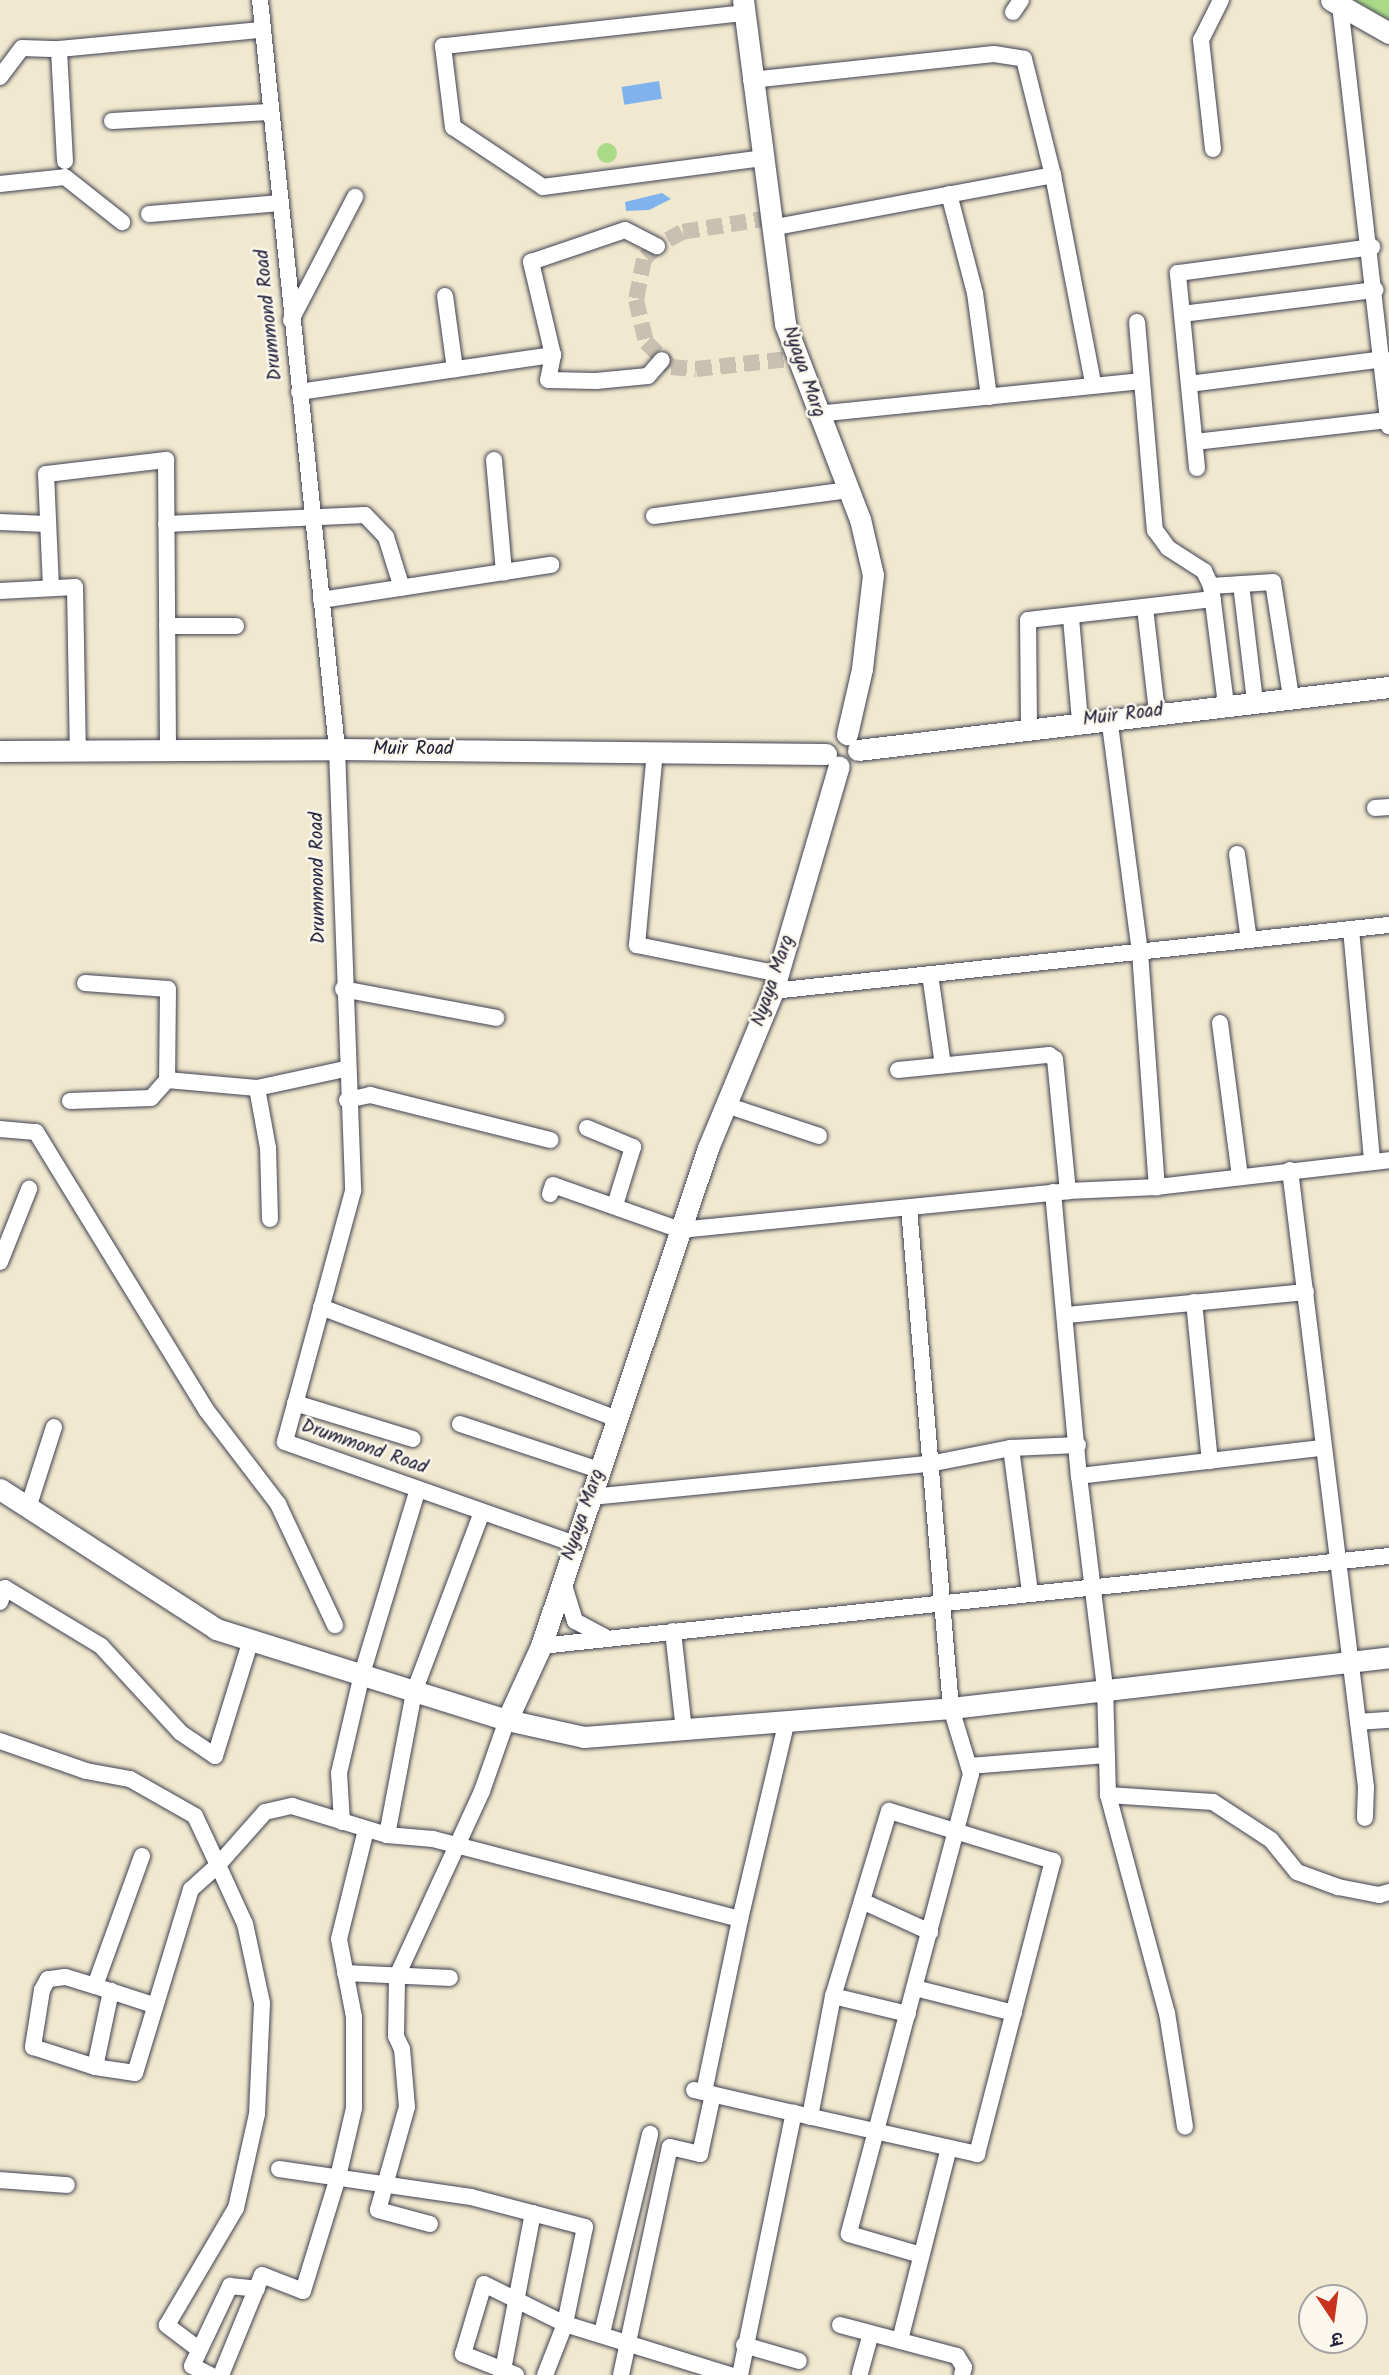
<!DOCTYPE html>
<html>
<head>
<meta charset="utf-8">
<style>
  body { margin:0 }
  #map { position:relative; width:1389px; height:2375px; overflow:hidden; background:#f1e9cf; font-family:Kalam,"Playpen Sans Deva",sans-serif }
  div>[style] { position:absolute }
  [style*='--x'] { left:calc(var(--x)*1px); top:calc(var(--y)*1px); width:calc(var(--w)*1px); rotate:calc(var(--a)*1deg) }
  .green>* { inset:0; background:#aada88 }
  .round { border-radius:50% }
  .water>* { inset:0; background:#80b2ed; transform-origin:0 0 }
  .street-tunnel>* { height:16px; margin-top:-8px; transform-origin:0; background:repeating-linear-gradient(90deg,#c8c1b1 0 16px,transparent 0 24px) }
  .roads { filter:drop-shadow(0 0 2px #414051) drop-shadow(0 0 2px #414051) }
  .street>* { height:16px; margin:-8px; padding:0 8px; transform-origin:8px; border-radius:8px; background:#fff }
  .secondary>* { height:21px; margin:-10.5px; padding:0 10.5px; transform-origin:10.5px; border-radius:10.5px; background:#fff }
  span { translate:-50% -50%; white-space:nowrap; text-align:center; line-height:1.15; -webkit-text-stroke:5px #fbf7ec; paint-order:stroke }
  .street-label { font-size:19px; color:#22223b }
  .north { position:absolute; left:1298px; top:2284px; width:70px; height:70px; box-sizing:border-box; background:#fbf7ec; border:2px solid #a4a2a5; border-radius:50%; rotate:167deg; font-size:19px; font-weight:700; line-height:28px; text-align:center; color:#22223b }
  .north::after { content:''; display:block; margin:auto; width:24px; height:32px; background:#c8321e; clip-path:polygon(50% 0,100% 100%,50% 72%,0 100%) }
</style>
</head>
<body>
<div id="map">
  <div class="green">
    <i style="clip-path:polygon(1354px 0,1389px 0,1389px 20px)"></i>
    <i class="round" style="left:597px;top:143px;width:20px;height:20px"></i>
  </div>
  <div class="water">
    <i style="left:659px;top:81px;width:18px;height:38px;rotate:81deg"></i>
    <i style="clip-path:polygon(662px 193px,671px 199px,649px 210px,626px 211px,625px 202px)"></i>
  </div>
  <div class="street-tunnel">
    <i style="--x:770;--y:218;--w:89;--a:171"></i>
    <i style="--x:682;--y:232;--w:29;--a:151"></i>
    <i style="--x:657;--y:246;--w:18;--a:135"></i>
    <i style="--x:644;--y:259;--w:42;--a:101"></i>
    <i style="--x:636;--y:300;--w:43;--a:76.6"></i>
    <i style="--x:646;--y:342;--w:35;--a:45"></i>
    <i style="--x:671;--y:367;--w:25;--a:5"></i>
    <i style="--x:696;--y:369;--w:102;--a:-6.2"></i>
  </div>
  <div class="roads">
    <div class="street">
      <i style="--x:260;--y:0;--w:753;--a:84.13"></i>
      <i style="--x:337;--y:749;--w:442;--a:87.9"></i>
      <i style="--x:353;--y:1191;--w:260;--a:105.2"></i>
      <i style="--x:285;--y:1442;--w:307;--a:19.4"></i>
      <i style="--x:1340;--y:5;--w:424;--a:83.4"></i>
      <i style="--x:1013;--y:12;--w:14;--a:-56"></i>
      <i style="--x:744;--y:13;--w:303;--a:173.7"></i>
      <i style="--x:443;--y:46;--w:82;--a:83"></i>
      <i style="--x:453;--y:127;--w:108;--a:33.7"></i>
      <i style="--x:543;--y:187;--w:221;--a:-7.5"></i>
      <i style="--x:0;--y:77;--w:36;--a:-53"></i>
      <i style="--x:22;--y:48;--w:37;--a:2"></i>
      <i style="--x:751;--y:80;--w:244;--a:-6.1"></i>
      <i style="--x:994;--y:54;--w:30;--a:9"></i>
      <i style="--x:1024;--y:59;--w:120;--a:76"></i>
      <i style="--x:1053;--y:175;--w:212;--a:79.1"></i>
      <i style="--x:112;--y:121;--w:157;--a:-3.3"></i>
      <i style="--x:1213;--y:149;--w:110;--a:-96.3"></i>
      <i style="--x:1201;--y:40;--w:45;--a:-63.4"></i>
      <i style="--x:65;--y:161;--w:112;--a:-93.1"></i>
      <i style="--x:59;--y:49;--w:203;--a:-5.4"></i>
      <i style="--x:0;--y:184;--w:65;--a:-6.1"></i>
      <i style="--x:65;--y:177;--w:73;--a:38.3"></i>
      <i style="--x:949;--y:194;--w:102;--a:75.3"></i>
      <i style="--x:975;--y:293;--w:105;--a:82.3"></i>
      <i style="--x:149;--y:214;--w:130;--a:-4.8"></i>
      <i style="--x:771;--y:228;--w:287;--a:-10.6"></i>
      <i style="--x:445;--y:296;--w:74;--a:82.2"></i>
      <i style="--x:1182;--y:314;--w:195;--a:-7.1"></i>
      <i style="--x:291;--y:320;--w:139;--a:-62.5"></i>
      <i style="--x:1137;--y:322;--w:209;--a:85.1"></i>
      <i style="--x:1155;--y:530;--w:22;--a:54"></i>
      <i style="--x:1168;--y:548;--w:43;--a:32.6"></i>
      <i style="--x:1204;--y:571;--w:17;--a:65"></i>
      <i style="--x:1211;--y:586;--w:120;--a:82.8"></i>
      <i style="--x:553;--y:355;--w:96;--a:-103.3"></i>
      <i style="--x:531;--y:262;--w:99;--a:-18.8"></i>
      <i style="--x:625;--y:230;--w:36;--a:27"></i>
      <i style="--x:1189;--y:384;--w:197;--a:-7.3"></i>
      <i style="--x:299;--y:392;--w:257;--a:-8.3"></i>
      <i style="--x:553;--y:355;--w:25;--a:101"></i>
      <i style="--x:548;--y:380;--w:48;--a:1.2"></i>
      <i style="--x:596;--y:381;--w:52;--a:-5.5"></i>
      <i style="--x:648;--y:376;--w:21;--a:-49"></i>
      <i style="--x:817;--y:414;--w:326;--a:-5.8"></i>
      <i style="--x:1195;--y:442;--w:194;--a:-6.5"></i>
      <i style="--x:494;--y:460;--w:113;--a:84.9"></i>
      <i style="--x:1197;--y:468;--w:196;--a:-95.6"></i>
      <i style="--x:1178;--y:273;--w:196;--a:-7.6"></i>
      <i style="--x:654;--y:516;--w:196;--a:-7.6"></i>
      <i style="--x:0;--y:522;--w:46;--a:2.5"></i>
      <i style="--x:166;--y:524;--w:199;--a:-2.6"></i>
      <i style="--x:365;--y:515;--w:30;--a:46"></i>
      <i style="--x:386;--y:537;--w:53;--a:72.6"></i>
      <i style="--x:1241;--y:584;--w:118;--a:83.2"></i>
      <i style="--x:1211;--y:586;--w:62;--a:-3.7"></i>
      <i style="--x:1273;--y:582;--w:116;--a:81.1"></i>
      <i style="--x:51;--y:588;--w:114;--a:-92.5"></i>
      <i style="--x:46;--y:474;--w:121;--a:-6.7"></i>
      <i style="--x:166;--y:460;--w:290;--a:89.6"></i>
      <i style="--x:0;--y:591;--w:75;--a:-3.1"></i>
      <i style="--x:75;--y:587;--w:164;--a:89"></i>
      <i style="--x:321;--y:600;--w:233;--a:-8.7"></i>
      <i style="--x:1145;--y:608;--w:104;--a:83.4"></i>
      <i style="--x:1071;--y:618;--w:103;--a:85"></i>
      <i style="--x:167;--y:626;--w:69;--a:0"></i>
      <i style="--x:1109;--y:717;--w:237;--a:82.5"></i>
      <i style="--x:1140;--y:952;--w:236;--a:85.9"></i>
      <i style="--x:1029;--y:728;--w:108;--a:-90.5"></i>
      <i style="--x:1028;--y:620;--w:186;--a:-6.5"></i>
      <i style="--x:655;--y:751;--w:195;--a:95.3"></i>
      <i style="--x:637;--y:945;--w:145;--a:11.5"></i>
      <i style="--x:1375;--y:808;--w:14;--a:-4"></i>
      <i style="--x:1237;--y:854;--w:87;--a:82.1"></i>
      <i style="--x:1351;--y:929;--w:234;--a:84.8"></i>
      <i style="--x:930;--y:974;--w:92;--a:81.9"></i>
      <i style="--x:85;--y:983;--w:83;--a:4.1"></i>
      <i style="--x:168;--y:989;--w:91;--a:90.6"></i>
      <i style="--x:343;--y:989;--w:156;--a:10.7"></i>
      <i style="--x:773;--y:991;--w:620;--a:-6.12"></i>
      <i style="--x:1220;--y:1023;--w:155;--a:82.6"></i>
      <i style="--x:898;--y:1070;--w:152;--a:-5.7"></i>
      <i style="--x:1049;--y:1055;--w:7;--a:34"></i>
      <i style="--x:1055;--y:1059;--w:133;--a:84.4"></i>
      <i style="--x:257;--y:1088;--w:61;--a:79.6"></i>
      <i style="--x:268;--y:1148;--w:71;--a:88.4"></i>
      <i style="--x:347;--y:1100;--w:24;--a:-12"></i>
      <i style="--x:370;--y:1095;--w:186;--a:14"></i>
      <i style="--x:70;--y:1101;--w:81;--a:-2.1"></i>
      <i style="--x:151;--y:1098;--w:24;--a:-48"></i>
      <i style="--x:167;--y:1080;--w:90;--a:5.1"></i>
      <i style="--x:257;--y:1088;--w:90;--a:-12.2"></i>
      <i style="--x:726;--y:1105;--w:98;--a:18.4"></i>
      <i style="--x:587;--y:1128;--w:50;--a:22.4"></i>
      <i style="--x:633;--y:1147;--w:61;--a:107.2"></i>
      <i style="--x:0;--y:1129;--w:36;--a:5"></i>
      <i style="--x:36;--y:1132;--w:327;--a:58.5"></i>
      <i style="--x:207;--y:1411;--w:117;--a:52.6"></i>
      <i style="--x:278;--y:1504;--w:134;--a:64.8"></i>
      <i style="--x:1290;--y:1170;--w:622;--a:82.98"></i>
      <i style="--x:1366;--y:1787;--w:31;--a:92"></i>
      <i style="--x:1053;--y:1192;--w:285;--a:84.8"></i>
      <i style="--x:1079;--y:1476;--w:213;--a:83"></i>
      <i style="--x:1105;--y:1687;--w:108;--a:88.4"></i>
      <i style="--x:1108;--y:1795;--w:226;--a:74.9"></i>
      <i style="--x:1167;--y:2013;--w:115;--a:81"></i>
      <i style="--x:550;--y:1194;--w:9;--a:-72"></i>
      <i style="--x:553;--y:1185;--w:135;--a:19.5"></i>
      <i style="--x:680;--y:1230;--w:390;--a:-5.7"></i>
      <i style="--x:1068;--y:1191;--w:89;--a:-2.6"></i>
      <i style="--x:1157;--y:1187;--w:234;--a:-6.6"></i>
      <i style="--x:909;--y:1208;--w:502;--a:85.2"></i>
      <i style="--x:951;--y:1708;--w:69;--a:73.1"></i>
      <i style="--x:971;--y:1774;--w:476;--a:104.9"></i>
      <i style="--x:849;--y:2234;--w:75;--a:16.3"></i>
      <i style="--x:0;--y:1262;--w:79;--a:-68.3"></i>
      <i style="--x:1194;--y:1302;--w:160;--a:84.3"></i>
      <i style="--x:321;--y:1307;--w:316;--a:20.7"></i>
      <i style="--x:1067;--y:1315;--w:240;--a:-5.5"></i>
      <i style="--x:295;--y:1403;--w:123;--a:17"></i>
      <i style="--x:460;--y:1424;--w:146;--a:18.3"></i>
      <i style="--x:1011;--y:1448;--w:145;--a:82.5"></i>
      <i style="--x:1079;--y:1476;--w:245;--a:-6.6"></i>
      <i style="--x:591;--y:1497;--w:340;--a:-5.6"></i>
      <i style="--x:929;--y:1464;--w:84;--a:-11"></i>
      <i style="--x:1011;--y:1448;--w:67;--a:-2.6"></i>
      <i style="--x:28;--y:1508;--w:85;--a:-72.2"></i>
      <i style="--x:563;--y:1582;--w:41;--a:72.9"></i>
      <i style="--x:575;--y:1621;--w:34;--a:28"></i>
      <i style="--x:0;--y:1602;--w:15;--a:-70"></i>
      <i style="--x:5;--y:1588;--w:112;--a:31.1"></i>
      <i style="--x:101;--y:1646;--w:118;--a:47.4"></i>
      <i style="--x:181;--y:1733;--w:41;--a:34.1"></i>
      <i style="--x:215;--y:1756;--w:121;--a:-72.8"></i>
      <i style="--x:673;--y:1631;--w:100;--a:83.7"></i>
      <i style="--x:541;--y:1646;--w:853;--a:-6.06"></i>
      <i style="--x:1358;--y:1722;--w:31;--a:-4"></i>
      <i style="--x:0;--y:1741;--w:91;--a:19.2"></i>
      <i style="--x:86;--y:1771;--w:45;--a:10.3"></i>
      <i style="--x:130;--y:1779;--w:75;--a:29.6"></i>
      <i style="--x:195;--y:1816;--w:54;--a:64.9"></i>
      <i style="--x:218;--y:1865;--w:36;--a:138"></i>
      <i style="--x:191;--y:1889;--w:192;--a:106.9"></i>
      <i style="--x:135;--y:2073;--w:40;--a:-171.5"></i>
      <i style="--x:969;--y:1766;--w:138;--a:-4.6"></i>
      <i style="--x:1108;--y:1795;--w:105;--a:3.8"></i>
      <i style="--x:1213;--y:1802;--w:69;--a:33.2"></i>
      <i style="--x:1271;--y:1840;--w:41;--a:50.9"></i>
      <i style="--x:1297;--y:1872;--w:44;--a:20.1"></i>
      <i style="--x:1338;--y:1887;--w:42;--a:11"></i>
      <i style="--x:1379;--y:1895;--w:10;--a:-17"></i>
      <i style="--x:342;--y:1822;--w:49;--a:-93.5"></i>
      <i style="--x:339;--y:1773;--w:102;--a:-76.9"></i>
      <i style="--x:362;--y:1674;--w:193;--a:-73.2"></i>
      <i style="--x:387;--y:1835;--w:146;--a:-79.3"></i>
      <i style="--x:414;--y:1692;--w:192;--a:-69.3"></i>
      <i style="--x:142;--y:1856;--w:138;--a:109.9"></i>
      <i style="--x:95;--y:1986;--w:61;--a:18.1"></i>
      <i style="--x:862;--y:1901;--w:75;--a:24.5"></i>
      <i style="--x:345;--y:1973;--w:105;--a:2.7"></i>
      <i style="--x:95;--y:1986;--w:31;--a:-163"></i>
      <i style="--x:65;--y:1977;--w:17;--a:173"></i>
      <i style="--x:48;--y:1979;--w:13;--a:119"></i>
      <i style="--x:42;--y:1990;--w:58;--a:99"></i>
      <i style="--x:33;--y:2047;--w:65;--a:17.9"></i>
      <i style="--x:95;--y:2067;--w:78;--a:-78.1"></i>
      <i style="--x:915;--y:1988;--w:102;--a:14.2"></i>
      <i style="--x:833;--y:1996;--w:77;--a:13.5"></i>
      <i style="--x:694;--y:2090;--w:103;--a:13"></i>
      <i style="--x:794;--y:2113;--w:188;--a:12.6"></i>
      <i style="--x:977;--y:2154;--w:303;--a:-75.5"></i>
      <i style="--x:1053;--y:1861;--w:171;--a:-163"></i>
      <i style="--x:889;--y:1811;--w:193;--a:106.8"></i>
      <i style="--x:833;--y:1996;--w:123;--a:100.8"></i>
      <i style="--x:704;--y:2092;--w:177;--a:-78.2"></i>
      <i style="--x:279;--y:2169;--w:194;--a:8.3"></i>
      <i style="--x:471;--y:2197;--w:118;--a:14.7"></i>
      <i style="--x:585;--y:2227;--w:99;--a:101.7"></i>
      <i style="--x:565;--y:2324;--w:55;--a:111.4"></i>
      <i style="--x:0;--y:2180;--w:67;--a:4.3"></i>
      <i style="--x:430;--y:2224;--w:54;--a:-164.9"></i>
      <i style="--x:378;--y:2210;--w:107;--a:-74.3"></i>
      <i style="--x:407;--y:2107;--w:58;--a:-94.9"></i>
      <i style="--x:402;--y:2049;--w:14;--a:-115"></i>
      <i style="--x:396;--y:2036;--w:60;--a:-89"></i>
      <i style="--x:397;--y:1976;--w:204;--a:-65.3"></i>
      <i style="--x:482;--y:1791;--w:75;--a:-70.6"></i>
      <i style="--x:840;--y:2325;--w:121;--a:14.8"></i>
      <i style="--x:957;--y:2356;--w:13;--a:58"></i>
      <i style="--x:964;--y:2367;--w:8;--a:104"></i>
      <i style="--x:602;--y:2333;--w:205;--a:-76.4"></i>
      <i style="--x:900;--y:2340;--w:198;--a:-75.7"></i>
      <i style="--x:744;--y:2345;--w:57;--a:16.2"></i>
      <i style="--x:197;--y:2348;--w:38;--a:-143"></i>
      <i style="--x:167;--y:2325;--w:136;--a:-59.5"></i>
      <i style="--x:236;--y:2208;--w:96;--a:-77.4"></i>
      <i style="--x:257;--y:2114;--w:111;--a:-87.4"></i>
      <i style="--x:262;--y:2003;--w:81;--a:-102.1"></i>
      <i style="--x:245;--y:1924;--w:65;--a:-114.6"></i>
      <i style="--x:218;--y:1865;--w:71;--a:-48.4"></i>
      <i style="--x:265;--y:1812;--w:28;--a:-13"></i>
      <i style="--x:292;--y:1806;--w:99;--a:17"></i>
      <i style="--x:387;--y:1835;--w:46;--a:5"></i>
      <i style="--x:433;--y:1839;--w:317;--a:14.6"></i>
      <i style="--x:740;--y:1919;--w:200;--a:-76.7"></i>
      <i style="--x:860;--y:2373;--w:41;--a:-74.6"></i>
      <i style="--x:210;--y:2375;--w:20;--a:-153"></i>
      <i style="--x:192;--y:2366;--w:89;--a:-64.6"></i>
      <i style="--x:230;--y:2286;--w:27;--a:6"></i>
      <i style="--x:221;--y:2375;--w:108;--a:-67.7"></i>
      <i style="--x:262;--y:2275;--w:44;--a:21.3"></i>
      <i style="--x:303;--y:2291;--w:119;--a:-72.9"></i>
      <i style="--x:338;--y:2177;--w:71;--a:-76.9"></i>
      <i style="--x:354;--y:2108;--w:91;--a:-90"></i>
      <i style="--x:354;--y:2017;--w:79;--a:-100.9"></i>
      <i style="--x:339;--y:1939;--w:112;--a:-76.1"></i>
      <i style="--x:502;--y:2375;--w:165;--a:-79.2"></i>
      <i style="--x:516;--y:2375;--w:57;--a:-158.4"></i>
      <i style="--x:463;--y:2354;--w:73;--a:-73.3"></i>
      <i style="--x:484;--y:2284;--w:90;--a:26.3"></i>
      <i style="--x:565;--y:2324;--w:173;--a:17.2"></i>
      <i style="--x:621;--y:2375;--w:233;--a:-77.9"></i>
      <i style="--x:670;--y:2147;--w:31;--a:13"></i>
      <i style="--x:700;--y:2154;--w:61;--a:-77.8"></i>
      <i style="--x:740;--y:2375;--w:268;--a:-78.4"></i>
    </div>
    <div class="secondary">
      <i style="--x:743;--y:0;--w:327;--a:82.6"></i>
      <i style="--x:785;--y:324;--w:209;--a:69"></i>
      <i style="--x:860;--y:519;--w:57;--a:76.9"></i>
      <i style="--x:873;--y:575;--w:95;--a:96.7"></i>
      <i style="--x:862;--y:669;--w:67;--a:103"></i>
      <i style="--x:1331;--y:0;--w:67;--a:29.6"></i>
      <i style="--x:858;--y:750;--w:535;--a:-6.77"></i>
      <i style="--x:0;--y:751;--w:337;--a:-0.3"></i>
      <i style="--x:337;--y:749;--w:489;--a:0.6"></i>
      <i style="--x:0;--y:1489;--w:257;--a:32.9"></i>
      <i style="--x:216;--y:1629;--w:305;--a:17.4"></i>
      <i style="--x:507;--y:1720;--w:79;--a:12.4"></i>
      <i style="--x:584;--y:1737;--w:368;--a:-4.5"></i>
      <i style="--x:951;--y:1708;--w:441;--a:-6.6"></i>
      <i style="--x:507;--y:1720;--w:81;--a:-65.3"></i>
      <i style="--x:541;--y:1646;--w:525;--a:-71.46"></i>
      <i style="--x:708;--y:1148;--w:170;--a:-67.5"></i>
      <i style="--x:773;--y:991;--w:234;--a:-73.7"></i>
    </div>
  </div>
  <div class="street-label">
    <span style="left:270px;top:315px;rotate:-96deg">Drummond Road</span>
    <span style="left:803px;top:372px;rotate:71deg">Nyaya Marg</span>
    <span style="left:1123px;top:716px;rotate:-7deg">Muir Road</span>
    <span style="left:413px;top:750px">Muir Road</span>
    <span style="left:319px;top:878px;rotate:-91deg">Drummond Road</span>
    <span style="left:774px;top:981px;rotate:-71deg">Nyaya Marg</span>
    <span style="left:364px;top:1448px;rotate:19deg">Drummond Road</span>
    <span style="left:584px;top:1515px;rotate:-71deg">Nyaya Marg</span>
  </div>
  <div class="north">उ</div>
</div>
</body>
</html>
